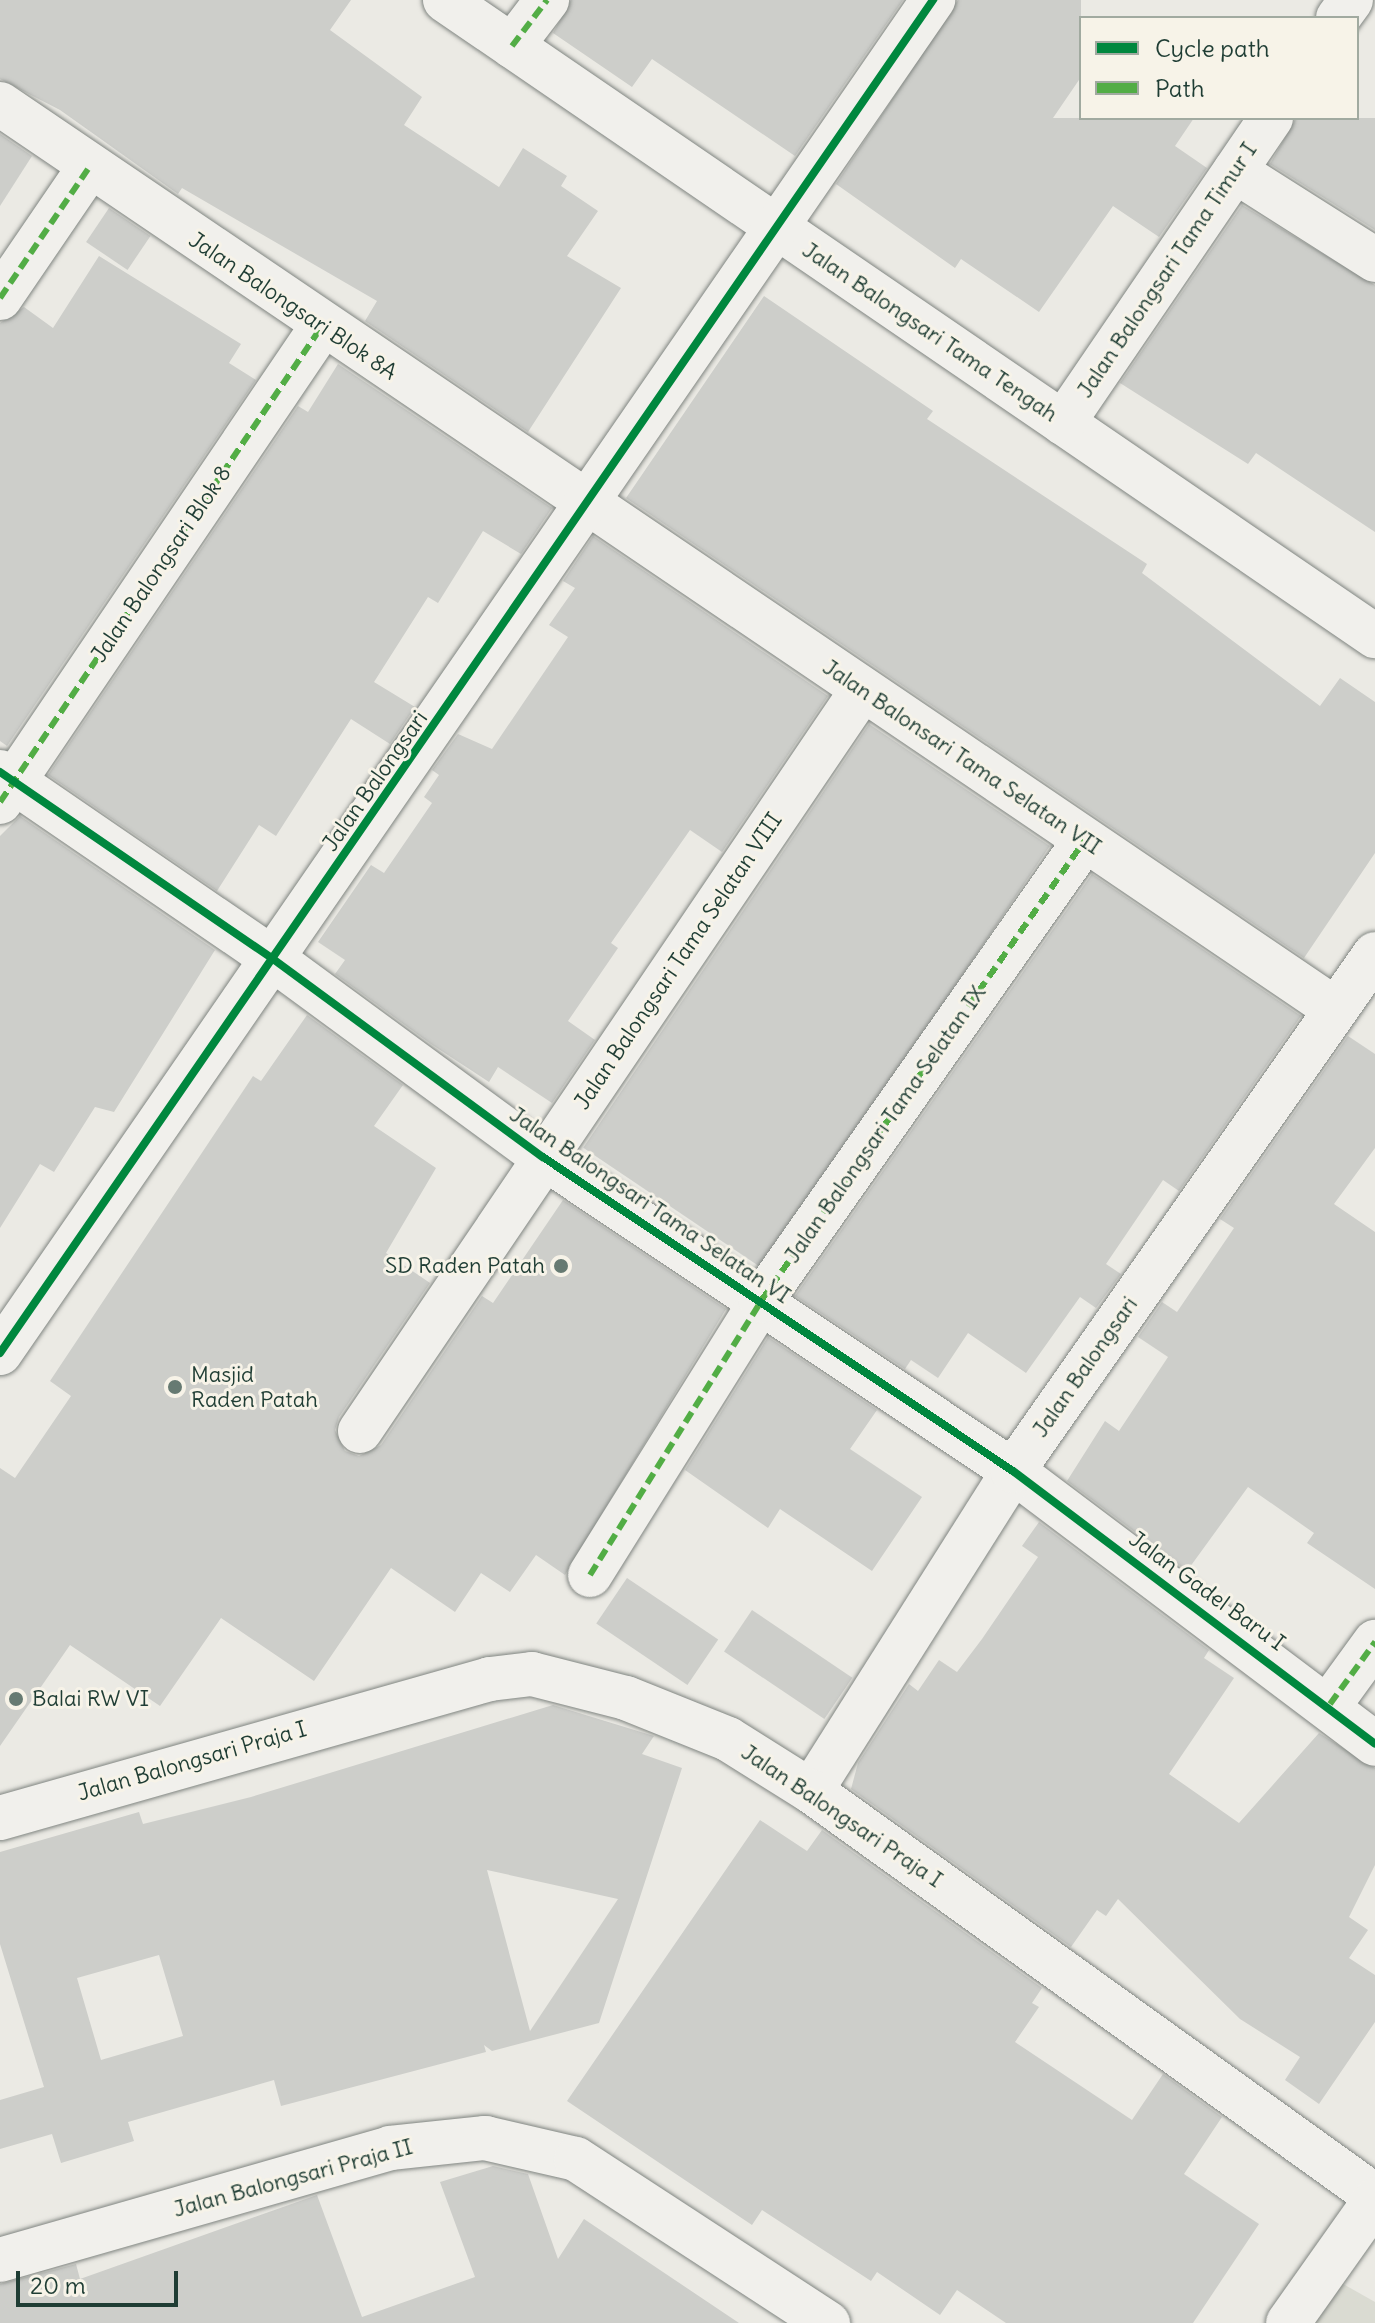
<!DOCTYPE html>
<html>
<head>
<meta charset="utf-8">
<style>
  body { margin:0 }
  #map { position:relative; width:1375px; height:2323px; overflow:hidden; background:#ebeae4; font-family:Delius,sans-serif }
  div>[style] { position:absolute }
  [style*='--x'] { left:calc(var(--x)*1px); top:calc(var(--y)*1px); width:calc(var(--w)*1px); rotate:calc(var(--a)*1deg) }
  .green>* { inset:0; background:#dadbd2 }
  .building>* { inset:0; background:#cdceca; transform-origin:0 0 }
  .roads { filter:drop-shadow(0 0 2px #808581) drop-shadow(0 0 2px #808581) }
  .minor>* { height:44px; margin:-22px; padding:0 22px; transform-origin:22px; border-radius:22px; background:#f1f0ec }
  .quiet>* { height:6px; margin-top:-3px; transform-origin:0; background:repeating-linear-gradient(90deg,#52ad45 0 12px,transparent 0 18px) }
  .cycleway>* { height:8px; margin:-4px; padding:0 4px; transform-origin:4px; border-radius:4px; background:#00873e }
  .dots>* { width:22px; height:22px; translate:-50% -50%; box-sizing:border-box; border:4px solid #f7f3e8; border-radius:50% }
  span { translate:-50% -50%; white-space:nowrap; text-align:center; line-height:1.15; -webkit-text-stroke:6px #f7f3e8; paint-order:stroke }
  .street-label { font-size:22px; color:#1f3d34 }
  .poi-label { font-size:22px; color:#1f3d34 }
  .right { translate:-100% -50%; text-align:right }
  .left { translate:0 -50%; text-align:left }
  .legend { position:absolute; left:1079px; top:16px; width:280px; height:104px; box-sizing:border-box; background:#f7f3e8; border:2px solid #a1aaa0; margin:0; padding:10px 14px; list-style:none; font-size:24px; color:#1f3d34 }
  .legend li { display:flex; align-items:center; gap:16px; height:40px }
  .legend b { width:40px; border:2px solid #a1aaa0 }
  .scale { position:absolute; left:16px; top:2271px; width:162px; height:36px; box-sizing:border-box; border:4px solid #1f3d34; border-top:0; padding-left:10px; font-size:24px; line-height:28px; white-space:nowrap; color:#1f3d34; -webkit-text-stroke:6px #f7f3e8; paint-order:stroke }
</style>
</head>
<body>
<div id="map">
  <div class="green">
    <i style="clip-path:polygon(1315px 2268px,1375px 2302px,1375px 2323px,1279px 2323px)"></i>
  </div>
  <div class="building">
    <i style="clip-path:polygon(0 0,351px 0,330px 30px,422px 97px,404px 125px,499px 187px,523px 148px,567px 176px,561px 186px,598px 211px,567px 256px,621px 288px,528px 432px,365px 321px,377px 301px,182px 188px,178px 194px,60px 110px,0 79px)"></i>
    <i style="clip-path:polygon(571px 0,903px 0,795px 156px,652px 59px,632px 87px,553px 33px)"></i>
    <i style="clip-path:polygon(958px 0,1081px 0,1081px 77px,1053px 118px,1194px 118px,1175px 146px,1207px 168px,1159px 237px,1113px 206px,1039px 312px,961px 259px,955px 268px,836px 184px)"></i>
    <i style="clip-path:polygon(1296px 118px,1375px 118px,1375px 230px,1270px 164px)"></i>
    <i style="clip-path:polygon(0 134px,32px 156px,0 206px)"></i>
    <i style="clip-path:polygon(1242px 205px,1375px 285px,1375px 532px,1256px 453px,1248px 464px,1120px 383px)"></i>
    <i style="left:109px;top:208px;width:50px;height:41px;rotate:34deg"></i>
    <i style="clip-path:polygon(99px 256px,241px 344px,229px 363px,256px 380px,7px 746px,0 741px,0 323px,24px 307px,53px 328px)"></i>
    <i style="clip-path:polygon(764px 296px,933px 411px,927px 419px,1147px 564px,1142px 573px,1320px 706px,1340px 678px,1375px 702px,1375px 853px,1304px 958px,626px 498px)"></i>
    <i style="clip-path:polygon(338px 364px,552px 508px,521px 554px,483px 531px,438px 603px,428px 597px,374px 682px,415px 707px,390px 744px,351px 719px,276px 836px,259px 825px,217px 891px,48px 775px,298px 406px,308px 412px)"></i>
    <i style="clip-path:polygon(593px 536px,828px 696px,722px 852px,690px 830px,611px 943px,618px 948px,568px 1021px,595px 1040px,552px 1103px,498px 1067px,489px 1082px,431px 1044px,335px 974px,345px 960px,318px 942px,371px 865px,384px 873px,432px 803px,424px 797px,439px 775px,432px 770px,458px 734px,492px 749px,568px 637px,549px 625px,575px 588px,563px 581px)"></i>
    <i style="left:869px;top:724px;width:218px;height:511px;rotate:34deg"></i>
    <i style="clip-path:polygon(20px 816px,215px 950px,114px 1112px,95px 1107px,54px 1172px,40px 1164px,0 1228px,0 836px)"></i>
    <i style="clip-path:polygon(1092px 874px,1301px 1016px,1179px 1191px,1163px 1180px,1106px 1264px,1121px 1274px,1096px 1308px,1080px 1297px,1026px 1373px,968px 1333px,938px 1378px,911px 1360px,905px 1369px,795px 1296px)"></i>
    <i style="clip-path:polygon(307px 1015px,403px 1085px,374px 1126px,436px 1168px,386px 1253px,430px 1283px,339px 1417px,335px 1430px,345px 1451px,359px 1456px,381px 1445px,482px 1296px,493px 1303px,563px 1200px,726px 1309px,565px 1575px,536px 1555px,510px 1592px,481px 1573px,455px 1612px,391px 1568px,314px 1681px,221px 1618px,160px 1706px,70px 1645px,0 1746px,0 1468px,15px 1478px,71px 1396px,50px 1381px,253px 1076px,261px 1081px)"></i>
    <i style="clip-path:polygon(1348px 1036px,1375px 1054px,1375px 1148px,1334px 1204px,1375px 1232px,1375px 1589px,1307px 1543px,1314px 1533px,1248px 1487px,1187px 1571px,1067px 1481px,1105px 1421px,1119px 1431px,1168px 1357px,1138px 1337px,1162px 1302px,1177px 1312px,1234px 1228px,1220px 1219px)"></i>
    <i style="clip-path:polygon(768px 1337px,877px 1410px,850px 1449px,922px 1497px,872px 1571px,780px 1509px,768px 1528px,685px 1470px)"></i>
    <i style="clip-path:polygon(1039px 1522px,1209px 1650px,1204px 1658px,1234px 1678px,1169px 1774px,1239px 1823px,1319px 1733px,1375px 1768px,1375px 1865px,1349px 1917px,1368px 1930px,1349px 1958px,1375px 1975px,1375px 2022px,1319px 2104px,1285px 2080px,1300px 2057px,1240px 2019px,1118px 1899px,1106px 1916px,1097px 1910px,1071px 1947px,851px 1789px,858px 1763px,909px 1684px,918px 1691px,939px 1660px,957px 1672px,982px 1639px,1038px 1557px,1022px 1546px)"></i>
    <i style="left:627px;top:1578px;width:110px;height:55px;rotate:34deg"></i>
    <i style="left:752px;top:1610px;width:121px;height:50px;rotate:34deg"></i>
    <i style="clip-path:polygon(evenodd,553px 1705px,654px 1736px,642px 1754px,682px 1768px,599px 2023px,492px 2051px,484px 2045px,486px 2052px,281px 2106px,274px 2080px,128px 2122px,134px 2141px,61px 2163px,52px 2134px,0 2149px,0 2100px,44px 2087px,0 1944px,0 1852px,139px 1812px,143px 1824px,251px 1797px,553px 1705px,487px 1870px,618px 1899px,530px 2031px,487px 1870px,553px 1705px,159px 1955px,183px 2036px,101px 2060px,77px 1978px,159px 1955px)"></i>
    <i style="clip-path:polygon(760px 1820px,807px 1851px,822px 1830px,1042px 1988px,1032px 2003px,1039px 2007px,1015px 2042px,1132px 2120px,1163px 2074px,1222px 2117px,1184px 2174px,1259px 2224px,1193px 2323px,1006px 2323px,957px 2290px,940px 2315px,877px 2272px,871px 2281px,762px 2210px,752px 2225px,567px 2101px)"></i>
    <i style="clip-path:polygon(493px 2166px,528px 2174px,558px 2259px,584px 2219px,739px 2323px,0 2323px,0 2284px,76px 2264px,80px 2279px,317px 2195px,362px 2317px,475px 2277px,440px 2182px)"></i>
  </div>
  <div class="roads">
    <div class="minor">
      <i style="--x:445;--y:0;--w:1127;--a:34.37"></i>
      <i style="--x:1338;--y:18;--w:22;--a:-54"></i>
      <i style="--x:512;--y:46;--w:58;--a:-52.7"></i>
      <i style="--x:0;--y:104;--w:1613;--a:34.13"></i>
      <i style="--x:1235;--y:171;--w:166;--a:32.4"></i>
      <i style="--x:0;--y:298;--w:160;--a:-55.7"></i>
      <i style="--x:1063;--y:423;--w:369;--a:-55.7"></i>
      <i style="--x:0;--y:772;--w:331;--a:34.4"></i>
      <i style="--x:273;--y:959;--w:335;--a:36.3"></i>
      <i style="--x:543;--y:1157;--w:565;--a:33.75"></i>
      <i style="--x:1013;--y:1471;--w:453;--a:37"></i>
      <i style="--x:0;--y:802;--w:575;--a:-55.92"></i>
      <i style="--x:0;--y:1353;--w:1644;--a:-55.41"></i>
      <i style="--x:360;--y:1431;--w:895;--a:-55.88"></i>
      <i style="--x:590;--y:1575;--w:323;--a:-58"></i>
      <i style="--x:761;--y:1301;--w:563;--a:-54.9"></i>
      <i style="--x:1330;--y:1704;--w:77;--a:-54"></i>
      <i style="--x:811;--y:1791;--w:378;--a:-57.7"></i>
      <i style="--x:1013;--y:1471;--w:631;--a:-55"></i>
      <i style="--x:0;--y:1818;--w:509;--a:-15.84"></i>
      <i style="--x:490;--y:1679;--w:42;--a:-6.8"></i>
      <i style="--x:532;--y:1674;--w:97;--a:14.3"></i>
      <i style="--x:626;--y:1698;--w:110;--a:21.9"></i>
      <i style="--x:728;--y:1739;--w:98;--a:32.1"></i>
      <i style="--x:811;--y:1791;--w:694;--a:35.68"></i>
      <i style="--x:0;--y:2260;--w:406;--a:-16"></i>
      <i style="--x:390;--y:2148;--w:96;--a:-6"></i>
      <i style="--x:485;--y:2138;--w:93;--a:13"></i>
      <i style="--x:576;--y:2159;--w:301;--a:33.1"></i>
      <i style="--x:1288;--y:2323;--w:151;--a:-54.7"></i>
    </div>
  </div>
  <div class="quiet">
    <i style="--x:512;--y:46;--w:58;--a:-52.7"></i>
    <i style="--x:0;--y:298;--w:160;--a:-55.7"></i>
    <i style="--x:0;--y:802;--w:575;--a:-55.92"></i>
    <i style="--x:590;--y:1575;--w:323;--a:-58"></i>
    <i style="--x:761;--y:1301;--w:563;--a:-54.9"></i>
    <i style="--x:1330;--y:1704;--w:77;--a:-54"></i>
  </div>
  <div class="cycleway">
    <i style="--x:0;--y:772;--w:331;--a:34.4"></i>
    <i style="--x:273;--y:959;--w:335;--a:36.3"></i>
    <i style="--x:543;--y:1157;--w:565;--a:33.75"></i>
    <i style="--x:1013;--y:1471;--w:453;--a:37"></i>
    <i style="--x:0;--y:1353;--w:1644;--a:-55.41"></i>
  </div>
  <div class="dots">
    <i style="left:561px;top:1266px;background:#667a72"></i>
    <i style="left:175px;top:1387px;background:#667a72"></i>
    <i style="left:16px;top:1699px;background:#667a72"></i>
  </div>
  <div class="street-label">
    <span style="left:1167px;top:270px;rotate:-56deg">Jalan Balongsari Tama Timur I</span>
    <span style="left:293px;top:306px;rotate:34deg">Jalan Balongsari Blok 8A</span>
    <span style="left:930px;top:332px;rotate:34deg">Jalan Balongsari Tama Tengah</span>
    <span style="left:161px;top:564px;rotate:-56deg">Jalan Balongsari Blok 8</span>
    <span style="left:962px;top:757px;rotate:34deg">Jalan Balonsari Tama Selatan VII</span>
    <span style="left:375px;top:781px;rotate:-55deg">Jalan Balongsari</span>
    <span style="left:678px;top:961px;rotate:-56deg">Jalan Balongsari Tama Selatan VIII</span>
    <span style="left:885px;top:1124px;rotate:-55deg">Jalan Balongsari Tama Selatan IX</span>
    <span style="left:650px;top:1205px;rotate:34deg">Jalan Balongsari Tama Selatan VI</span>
    <span style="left:1085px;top:1367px;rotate:-55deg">Jalan Balongsari</span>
    <span style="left:1207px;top:1591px;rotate:36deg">Jalan Gadel Baru I</span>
    <span style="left:192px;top:1761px;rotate:-16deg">Jalan Balongsari Praja I</span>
    <span style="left:842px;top:1816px;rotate:34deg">Jalan Balongsari Praja I</span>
    <span style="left:293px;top:2178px;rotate:-15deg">Jalan Balongsari Praja II</span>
  </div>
  <div class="poi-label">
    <span class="right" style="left:545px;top:1266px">SD Raden Patah</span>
    <span class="left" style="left:191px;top:1387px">Masjid<br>Raden Patah</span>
    <span class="left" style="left:32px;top:1699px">Balai RW VI</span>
  </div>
  <ul class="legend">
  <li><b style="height:10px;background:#00873e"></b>Cycle path</li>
  <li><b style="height:10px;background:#52ad45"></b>Path</li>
  </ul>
  <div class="scale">20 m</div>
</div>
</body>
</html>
